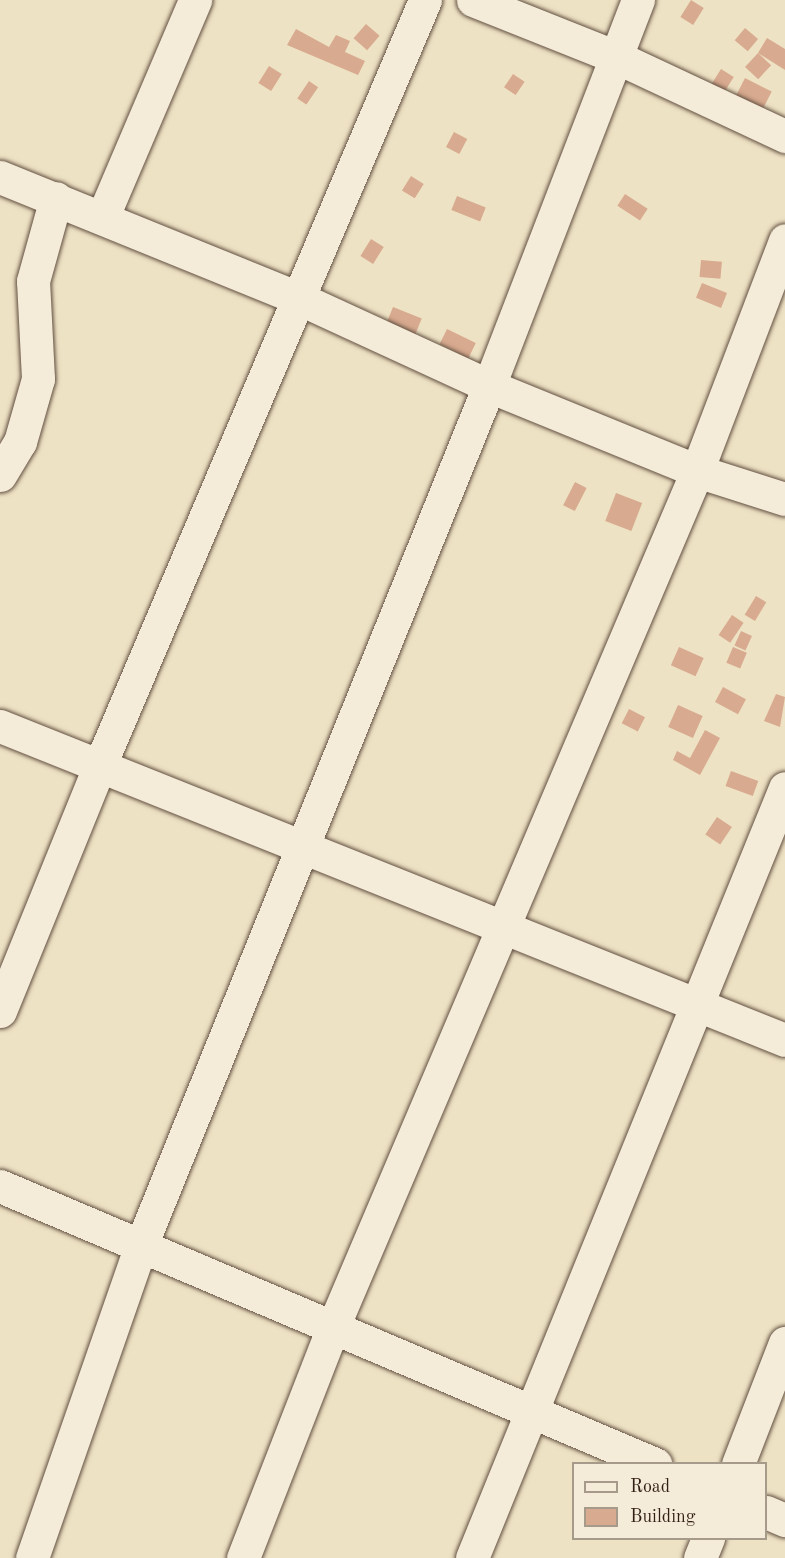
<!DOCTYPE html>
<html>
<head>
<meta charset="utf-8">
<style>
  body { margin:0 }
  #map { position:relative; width:785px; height:1558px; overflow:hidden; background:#eee2c4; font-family:"Old Standard TT",serif }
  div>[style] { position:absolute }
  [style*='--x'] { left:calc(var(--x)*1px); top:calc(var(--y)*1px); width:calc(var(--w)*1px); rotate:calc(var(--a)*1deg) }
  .building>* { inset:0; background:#d8aa8f; transform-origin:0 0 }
  .roads { filter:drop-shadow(0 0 2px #614f40) drop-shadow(0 0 2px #614f40) }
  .minor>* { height:33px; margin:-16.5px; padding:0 16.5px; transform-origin:16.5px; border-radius:16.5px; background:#f4ecd9 }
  span { translate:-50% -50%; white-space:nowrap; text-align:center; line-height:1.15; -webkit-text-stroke:4.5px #f4ecd9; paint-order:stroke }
  .legend { position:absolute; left:572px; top:1462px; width:195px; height:78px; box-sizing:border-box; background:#f4ecd9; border:2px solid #a69a8a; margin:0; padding:8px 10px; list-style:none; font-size:18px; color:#321e14 }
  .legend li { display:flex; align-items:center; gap:12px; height:30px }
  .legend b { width:30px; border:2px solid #a69a8a }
</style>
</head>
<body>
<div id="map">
  <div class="building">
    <i style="left:691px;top:0;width:15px;height:20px;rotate:32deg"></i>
    <i style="left:366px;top:24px;width:18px;height:19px;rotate:41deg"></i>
    <i style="left:745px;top:28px;width:17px;height:16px;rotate:40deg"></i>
    <i style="clip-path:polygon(296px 29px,329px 47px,336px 35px,350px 41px,345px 52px,365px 61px,358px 75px,287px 45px)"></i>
    <i style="clip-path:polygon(767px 38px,785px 49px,785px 70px,758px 53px)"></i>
    <i style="left:758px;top:53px;width:18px;height:19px;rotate:43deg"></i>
    <i style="left:269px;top:66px;width:15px;height:20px;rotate:32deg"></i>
    <i style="left:721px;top:69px;width:15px;height:30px;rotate:32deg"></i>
    <i style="left:513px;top:74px;width:14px;height:16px;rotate:34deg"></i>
    <i style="left:745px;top:78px;width:30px;height:25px;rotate:27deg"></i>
    <i style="left:309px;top:81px;width:11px;height:21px;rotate:34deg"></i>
    <i style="left:454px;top:132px;width:15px;height:17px;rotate:28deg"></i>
    <i style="left:411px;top:176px;width:15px;height:17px;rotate:32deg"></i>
    <i style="left:625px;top:194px;width:27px;height:14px;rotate:33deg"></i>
    <i style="left:457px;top:196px;width:31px;height:15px;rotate:22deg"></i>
    <i style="left:371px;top:239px;width:15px;height:20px;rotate:32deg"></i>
    <i style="left:701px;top:260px;width:21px;height:17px;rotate:5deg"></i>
    <i style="left:702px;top:283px;width:27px;height:16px;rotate:22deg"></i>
    <i style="left:393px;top:307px;width:31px;height:18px;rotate:22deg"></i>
    <i style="left:447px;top:329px;width:32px;height:17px;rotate:26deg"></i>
    <i style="left:575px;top:482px;width:13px;height:26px;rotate:27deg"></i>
    <i style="left:616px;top:493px;width:28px;height:30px;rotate:21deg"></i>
    <i style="left:756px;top:596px;width:12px;height:22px;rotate:31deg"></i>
    <i style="left:732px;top:615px;width:14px;height:24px;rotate:34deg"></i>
    <i style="left:741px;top:631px;width:12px;height:16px;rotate:24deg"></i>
    <i style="left:679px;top:647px;width:27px;height:20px;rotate:24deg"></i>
    <i style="left:733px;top:647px;width:15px;height:17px;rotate:23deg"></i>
    <i style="left:723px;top:687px;width:26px;height:17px;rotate:28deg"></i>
    <i style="clip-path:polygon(776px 694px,785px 697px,780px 727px,764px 721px)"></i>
    <i style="left:678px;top:705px;width:27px;height:24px;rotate:24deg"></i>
    <i style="left:629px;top:709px;width:18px;height:16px;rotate:27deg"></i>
    <i style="clip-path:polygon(705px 730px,720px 738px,700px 775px,673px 760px,677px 751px,690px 758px)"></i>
    <i style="left:731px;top:771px;width:29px;height:16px;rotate:20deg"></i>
    <i style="left:717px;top:817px;width:18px;height:21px;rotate:34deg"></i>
  </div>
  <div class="roads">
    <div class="minor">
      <i style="--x:473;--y:0;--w:152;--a:21.7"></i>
      <i style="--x:614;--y:56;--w:189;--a:25.1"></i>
      <i style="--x:0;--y:177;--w:324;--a:22.1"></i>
      <i style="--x:300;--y:299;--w:208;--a:24.7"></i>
      <i style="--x:489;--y:386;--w:225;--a:22.2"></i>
      <i style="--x:697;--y:471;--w:92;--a:17.7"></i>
      <i style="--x:103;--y:216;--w:235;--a:-66.9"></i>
      <i style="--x:0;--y:475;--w:39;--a:-59"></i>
      <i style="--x:20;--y:442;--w:66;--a:-74.1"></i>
      <i style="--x:38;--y:379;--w:98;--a:-92.9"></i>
      <i style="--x:33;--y:281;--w:86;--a:-74.5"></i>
      <i style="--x:0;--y:726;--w:845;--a:21.8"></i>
      <i style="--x:0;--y:1011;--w:266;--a:-67.9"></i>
      <i style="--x:100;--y:765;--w:831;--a:-66.98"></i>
      <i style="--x:0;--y:1186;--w:712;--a:23"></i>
      <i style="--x:738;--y:1464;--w:130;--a:-68.8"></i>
      <i style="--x:766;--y:1512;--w:21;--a:23"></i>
      <i style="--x:32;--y:1558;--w:328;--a:-70.8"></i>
      <i style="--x:140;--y:1248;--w:930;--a:-67.96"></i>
      <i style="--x:489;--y:386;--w:414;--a:-68.9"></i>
      <i style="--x:243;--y:1558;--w:248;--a:-68.7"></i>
      <i style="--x:333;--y:1327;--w:930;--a:-66.96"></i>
      <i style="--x:697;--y:471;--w:247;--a:-69.1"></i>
      <i style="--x:472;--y:1558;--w:831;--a:-67.88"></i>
      <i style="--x:700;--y:1558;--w:22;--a:-68"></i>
    </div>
  </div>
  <ul class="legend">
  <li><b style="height:8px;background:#f4ecd9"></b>Road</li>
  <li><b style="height:16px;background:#d8aa8f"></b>Building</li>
  </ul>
</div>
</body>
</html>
